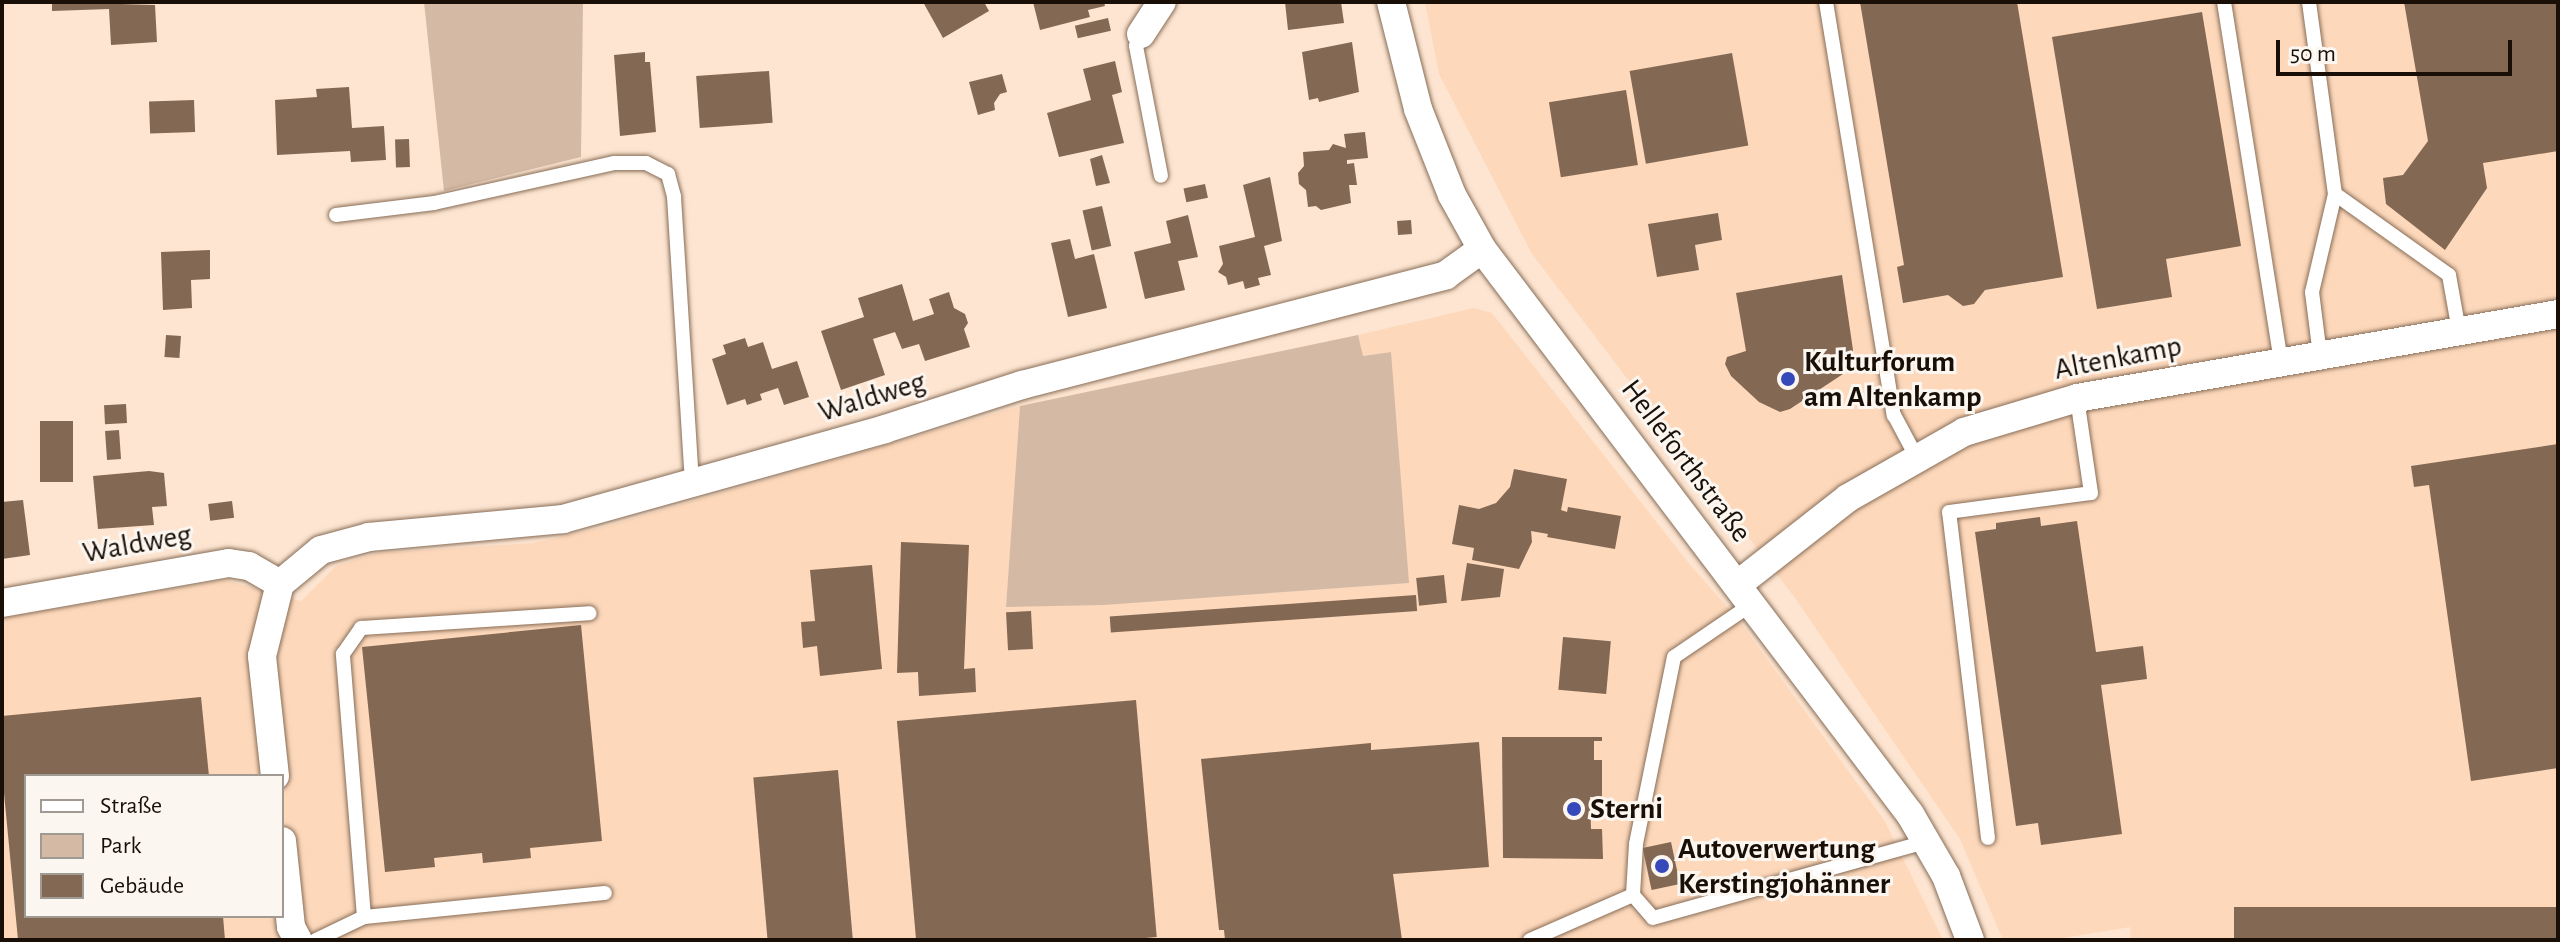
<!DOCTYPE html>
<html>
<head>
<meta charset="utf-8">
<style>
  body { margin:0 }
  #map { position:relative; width:2560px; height:942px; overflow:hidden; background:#fde5d1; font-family:"Alegreya Sans",sans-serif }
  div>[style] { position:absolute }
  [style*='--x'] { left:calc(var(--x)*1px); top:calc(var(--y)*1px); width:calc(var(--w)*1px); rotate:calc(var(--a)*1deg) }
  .built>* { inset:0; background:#fdd8bb }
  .green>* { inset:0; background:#d4baa5 }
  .building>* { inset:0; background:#836853; transform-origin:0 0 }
  .roads { filter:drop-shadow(0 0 2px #876d57) drop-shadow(0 0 2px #876d57) }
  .service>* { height:14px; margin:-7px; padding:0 7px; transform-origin:7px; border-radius:7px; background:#fff }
  .minor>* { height:28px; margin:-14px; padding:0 14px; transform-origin:14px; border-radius:14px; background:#fff }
  .dots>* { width:22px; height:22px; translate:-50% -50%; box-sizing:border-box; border:4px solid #fcf6f1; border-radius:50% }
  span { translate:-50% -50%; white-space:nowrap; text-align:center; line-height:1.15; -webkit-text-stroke:6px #fcf6f1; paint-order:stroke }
  .street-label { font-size:30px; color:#190f07 }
  .poi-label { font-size:30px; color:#190f07; font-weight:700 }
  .left { translate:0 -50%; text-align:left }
  .frame { position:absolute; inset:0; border:4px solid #190f07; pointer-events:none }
  .legend { position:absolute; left:24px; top:774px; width:260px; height:144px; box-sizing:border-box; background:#fcf6f1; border:2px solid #a19a93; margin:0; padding:10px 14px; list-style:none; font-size:24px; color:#190f07 }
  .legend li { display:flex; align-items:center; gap:16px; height:40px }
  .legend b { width:40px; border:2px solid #a19a93 }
  .scale { position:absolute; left:2276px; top:40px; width:236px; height:36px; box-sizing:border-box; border:4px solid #190f07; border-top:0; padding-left:10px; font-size:24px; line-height:28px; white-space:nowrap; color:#190f07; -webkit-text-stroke:6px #fcf6f1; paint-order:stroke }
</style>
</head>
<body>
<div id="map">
  <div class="built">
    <i style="clip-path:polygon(1425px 2px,2558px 2px,2558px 940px,2131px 940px,2130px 927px,2051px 940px,2003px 940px,1960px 839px,1795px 598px,1532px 254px,1439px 74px)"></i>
    <i style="clip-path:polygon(evenodd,1474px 308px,1492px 313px,1691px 566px,1737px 618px,1884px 820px,1943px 940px,2px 940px,2px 618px,225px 580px,301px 601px,336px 566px,376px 553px,534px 543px,600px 528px,1020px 406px,1006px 607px,1391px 352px,1362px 356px,1358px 335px,1474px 308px,26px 776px,282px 776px,282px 916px,26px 916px,26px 776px)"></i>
  </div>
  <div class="green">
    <i style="clip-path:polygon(424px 2px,583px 2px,581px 157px,444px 191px)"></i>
    <i style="clip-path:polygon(1358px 335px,1363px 356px,1391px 352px,1409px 583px,1104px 605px,1006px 607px,1020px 406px)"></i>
  </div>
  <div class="building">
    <i style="clip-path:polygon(52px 2px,155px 5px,157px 42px,111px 45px,109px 9px,52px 11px)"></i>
    <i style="clip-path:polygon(923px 2px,984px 2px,989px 11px,943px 38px)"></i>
    <i style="clip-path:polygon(1033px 2px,1104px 2px,1105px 6px,1088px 10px,1090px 17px,1040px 30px)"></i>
    <i style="clip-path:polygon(1285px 2px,1341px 2px,1344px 23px,1288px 30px)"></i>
    <i style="clip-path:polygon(1860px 2px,2017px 2px,2063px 277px,1985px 290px,1974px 304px,1963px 306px,1948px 295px,1903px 303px,1897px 267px,1904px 265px)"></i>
    <i style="clip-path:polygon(2404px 2px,2558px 2px,2558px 151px,2483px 163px,2487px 188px,2445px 250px,2386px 204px,2383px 178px,2403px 175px,2428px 141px)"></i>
    <i style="clip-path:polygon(2202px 12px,2241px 246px,2166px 259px,2172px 297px,2097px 309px,2052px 37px)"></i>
    <i style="left:1108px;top:18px;width:13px;height:34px;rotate:77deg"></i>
    <i style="clip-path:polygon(1352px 42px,1359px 92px,1319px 102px,1318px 98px,1309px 100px,1302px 52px)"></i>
    <i style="clip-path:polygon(645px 52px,645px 62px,650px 62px,656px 132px,620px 136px,614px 55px)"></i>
    <i style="left:1732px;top:53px;width:94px;height:104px;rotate:80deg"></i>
    <i style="clip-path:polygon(1115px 61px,1122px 92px,1112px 95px,1124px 143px,1059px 157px,1047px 113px,1091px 100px,1083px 69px)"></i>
    <i style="left:769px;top:71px;width:52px;height:73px;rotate:86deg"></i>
    <i style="clip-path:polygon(1002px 74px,1007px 92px,1000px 94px,994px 103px,995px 110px,978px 115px,969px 82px)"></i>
    <i style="clip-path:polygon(349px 87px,352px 128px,384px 126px,386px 160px,351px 162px,350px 151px,277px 155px,275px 100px,317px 97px,316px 89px)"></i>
    <i style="left:1626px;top:90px;width:76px;height:78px;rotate:81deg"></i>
    <i style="left:194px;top:100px;width:32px;height:45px;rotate:88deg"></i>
    <i style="clip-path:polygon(1365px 132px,1368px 158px,1347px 160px,1347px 164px,1354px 163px,1357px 185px,1349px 185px,1351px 203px,1321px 210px,1316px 206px,1308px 207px,1306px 190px,1299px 184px,1298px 173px,1304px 166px,1303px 152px,1329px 150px,1333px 144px,1346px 148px,1344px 134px)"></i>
    <i style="left:409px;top:139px;width:28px;height:14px;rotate:88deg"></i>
    <i style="clip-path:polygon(1102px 155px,1110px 183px,1096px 186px,1090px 159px)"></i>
    <i style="clip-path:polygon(1270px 177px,1282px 241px,1264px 246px,1271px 275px,1258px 278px,1260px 285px,1245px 289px,1243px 281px,1228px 285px,1226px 277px,1218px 272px,1223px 264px,1219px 246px,1255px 237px,1243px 185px)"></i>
    <i style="left:1205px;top:184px;width:14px;height:22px;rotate:78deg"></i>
    <i style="left:1102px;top:206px;width:41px;height:20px;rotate:77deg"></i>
    <i style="clip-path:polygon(1718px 213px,1722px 240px,1695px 245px,1699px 270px,1657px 277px,1648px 224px)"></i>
    <i style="clip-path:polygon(1188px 215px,1198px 257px,1178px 261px,1185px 290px,1145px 299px,1134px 252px,1171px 243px,1166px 221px)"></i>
    <i style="left:1411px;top:220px;width:14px;height:14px;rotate:86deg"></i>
    <i style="clip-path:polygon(1070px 239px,1075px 259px,1094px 254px,1107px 308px,1068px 317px,1051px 243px)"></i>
    <i style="clip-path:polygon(210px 250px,210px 279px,191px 280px,192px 308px,163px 310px,161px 252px)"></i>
    <i style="clip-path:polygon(1842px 275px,1853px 350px,1843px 374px,1790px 409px,1780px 412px,1759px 402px,1731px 376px,1725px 364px,1727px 357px,1746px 351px,1736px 293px)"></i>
    <i style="clip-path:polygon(902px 284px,913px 321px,934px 314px,929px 299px,949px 292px,954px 308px,965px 314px,968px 323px,964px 329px,970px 347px,925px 361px,919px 344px,902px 349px,895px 332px,873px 339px,885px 375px,841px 390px,821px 331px,864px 317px,858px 298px)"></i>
    <i style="left:166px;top:335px;width:15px;height:22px;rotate:4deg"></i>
    <i style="clip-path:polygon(745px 338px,748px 347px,763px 342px,772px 369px,797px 361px,809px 397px,784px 405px,778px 388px,760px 394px,762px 400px,747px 405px,745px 399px,727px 405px,712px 359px,726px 354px,723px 345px)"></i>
    <i style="left:126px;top:404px;width:19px;height:22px;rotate:87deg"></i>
    <i style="left:40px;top:421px;width:33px;height:61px"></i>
    <i style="left:119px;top:430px;width:29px;height:14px;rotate:86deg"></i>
    <i style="clip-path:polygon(2558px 444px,2558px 768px,2471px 781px,2429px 485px,2414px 487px,2411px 466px)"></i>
    <i style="clip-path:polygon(1514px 469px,1567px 479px,1561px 510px,1567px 512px,1568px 507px,1621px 516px,1615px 549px,1547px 537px,1548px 534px,1531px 531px,1532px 542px,1519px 569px,1472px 560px,1474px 548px,1452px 544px,1459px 505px,1479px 509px,1496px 503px,1510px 487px)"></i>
    <i style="clip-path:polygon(149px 471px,164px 473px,167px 506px,152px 507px,154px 525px,98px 529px,93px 476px)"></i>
    <i style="clip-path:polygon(23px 500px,30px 555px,2px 559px,2px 502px)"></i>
    <i style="left:232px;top:501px;width:17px;height:24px;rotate:83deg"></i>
    <i style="clip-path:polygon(2040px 517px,2041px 526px,2077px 521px,2096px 652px,2143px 646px,2147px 679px,2101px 685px,2122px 834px,2041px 845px,2038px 823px,2016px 826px,1975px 532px,1996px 529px,1996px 523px)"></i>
    <i style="clip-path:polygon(901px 542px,969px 545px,964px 669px,975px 668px,976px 692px,919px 696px,918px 672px,897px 673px)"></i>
    <i style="clip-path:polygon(1467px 563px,1504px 569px,1500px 597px,1461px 601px)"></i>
    <i style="clip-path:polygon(872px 565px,882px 669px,820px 676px,817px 646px,803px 648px,801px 622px,815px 621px,810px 570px)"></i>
    <i style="left:1444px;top:575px;width:28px;height:28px;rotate:84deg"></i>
    <i style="left:1416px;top:595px;width:16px;height:307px;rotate:86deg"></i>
    <i style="left:1031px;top:611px;width:38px;height:25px;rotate:87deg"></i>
    <i style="clip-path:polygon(581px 625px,602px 841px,530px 848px,531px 858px,483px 863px,482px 853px,434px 858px,435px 867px,385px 872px,362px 647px)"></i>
    <i style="left:1563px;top:637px;width:48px;height:53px;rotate:5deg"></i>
    <i style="clip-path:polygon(201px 697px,209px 776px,26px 776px,26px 916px,223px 916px,225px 940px,18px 940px,2px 772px,2px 716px)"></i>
    <i style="left:1136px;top:700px;width:238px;height:240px;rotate:85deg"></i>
    <i style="clip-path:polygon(1502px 737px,1602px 737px,1602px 741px,1594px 741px,1594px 760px,1602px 760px,1602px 797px,1590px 797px,1591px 829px,1602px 829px,1603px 859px,1503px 858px)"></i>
    <i style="clip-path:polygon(1479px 742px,1489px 867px,1393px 874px,1402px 940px,1225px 940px,1224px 930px,1219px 930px,1201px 759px,1371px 743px,1371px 750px)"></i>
    <i style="left:838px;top:770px;width:171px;height:85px;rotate:85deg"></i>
    <i style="left:1671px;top:842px;width:43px;height:29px;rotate:78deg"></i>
    <i style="left:2558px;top:907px;width:33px;height:324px;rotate:90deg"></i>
  </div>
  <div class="roads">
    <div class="service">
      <i style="--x:1826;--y:2;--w:419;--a:80.7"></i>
      <i style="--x:1894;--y:415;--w:49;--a:61.9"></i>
      <i style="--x:2224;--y:2;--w:364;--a:81"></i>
      <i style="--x:2309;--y:2;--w:194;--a:82.3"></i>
      <i style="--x:2335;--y:194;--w:101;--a:103.2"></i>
      <i style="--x:2312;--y:292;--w:64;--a:82.8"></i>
      <i style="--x:1141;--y:34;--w:13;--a:113"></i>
      <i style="--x:1136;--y:46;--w:132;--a:79.1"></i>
      <i style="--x:2335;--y:194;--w:140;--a:35.4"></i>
      <i style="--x:2449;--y:275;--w:57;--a:79.9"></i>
      <i style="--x:336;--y:215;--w:99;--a:-7"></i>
      <i style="--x:434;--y:203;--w:184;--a:-12.5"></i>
      <i style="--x:614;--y:163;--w:32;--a:0"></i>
      <i style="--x:646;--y:163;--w:25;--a:27"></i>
      <i style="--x:668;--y:174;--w:24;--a:75"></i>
      <i style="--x:674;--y:197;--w:288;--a:86.4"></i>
      <i style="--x:1752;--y:604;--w:94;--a:145.8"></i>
      <i style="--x:1674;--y:657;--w:191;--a:101.5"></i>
      <i style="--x:1636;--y:844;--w:51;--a:93.4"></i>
      <i style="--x:1633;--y:895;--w:30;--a:49"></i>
      <i style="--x:1653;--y:918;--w:283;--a:-15.6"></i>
      <i style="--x:1988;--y:838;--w:328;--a:-96.8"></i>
      <i style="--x:1949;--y:512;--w:143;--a:-7.6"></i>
      <i style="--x:2091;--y:493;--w:96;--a:-98.4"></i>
      <i style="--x:364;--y:917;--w:264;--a:-94.6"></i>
      <i style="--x:343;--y:654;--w:32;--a:-55"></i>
      <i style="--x:361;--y:628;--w:229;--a:-3.7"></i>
      <i style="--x:316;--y:940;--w:53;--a:-25.6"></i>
      <i style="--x:364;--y:917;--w:242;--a:-5.7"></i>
      <i style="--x:1530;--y:940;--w:112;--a:-23.6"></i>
    </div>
    <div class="minor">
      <i style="--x:1391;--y:2;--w:110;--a:75.8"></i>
      <i style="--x:1418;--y:109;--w:92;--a:68.4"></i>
      <i style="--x:1452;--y:195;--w:62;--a:60.9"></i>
      <i style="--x:1482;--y:249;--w:709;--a:52.86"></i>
      <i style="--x:1910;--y:814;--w:72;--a:59.9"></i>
      <i style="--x:1946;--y:876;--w:68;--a:69.4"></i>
      <i style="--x:1141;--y:34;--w:38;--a:-57"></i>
      <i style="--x:1737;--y:585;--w:141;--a:-38.1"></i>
      <i style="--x:1848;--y:498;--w:133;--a:-29.6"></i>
      <i style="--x:1964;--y:432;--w:118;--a:-16.7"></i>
      <i style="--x:2077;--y:398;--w:488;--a:-9.9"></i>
      <i style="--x:2;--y:603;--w:230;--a:-10"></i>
      <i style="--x:229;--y:563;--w:20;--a:9"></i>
      <i style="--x:249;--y:566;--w:36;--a:30"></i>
      <i style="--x:275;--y:776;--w:121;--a:-96.2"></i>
      <i style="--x:262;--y:656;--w:74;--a:-76"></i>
      <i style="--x:280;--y:584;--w:53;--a:-39.7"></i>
      <i style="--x:321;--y:550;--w:50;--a:-15.2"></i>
      <i style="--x:369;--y:537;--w:195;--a:-5.3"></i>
      <i style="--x:563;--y:519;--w:334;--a:-15.6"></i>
      <i style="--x:885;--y:429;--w:144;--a:-17.8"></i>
      <i style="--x:1022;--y:385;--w:438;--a:-14.5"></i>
      <i style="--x:1446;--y:275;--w:44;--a:-35.8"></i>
      <i style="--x:282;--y:841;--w:86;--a:84"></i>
      <i style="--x:291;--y:927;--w:15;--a:62"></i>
    </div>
  </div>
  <div class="dots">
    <i style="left:1788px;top:379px;background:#3649bb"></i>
    <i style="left:1574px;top:809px;background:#3649bb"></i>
    <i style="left:1662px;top:866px;background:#3649bb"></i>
  </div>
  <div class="street-label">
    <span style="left:2118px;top:358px;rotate:-11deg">Altenkamp</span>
    <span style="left:872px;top:397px;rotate:-17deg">Waldweg</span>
    <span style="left:1686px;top:461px;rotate:53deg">Helleforthstraße</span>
    <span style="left:137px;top:544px;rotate:-10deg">Waldweg</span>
  </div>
  <div class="poi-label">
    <span class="left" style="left:1804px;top:379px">Kulturforum<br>am Altenkamp</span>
    <span class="left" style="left:1590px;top:809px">Sterni</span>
    <span class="left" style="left:1678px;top:866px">Autoverwertung<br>Kerstingjohänner</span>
  </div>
  <div class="frame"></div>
  <ul class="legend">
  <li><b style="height:10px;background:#fff"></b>Straße</li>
  <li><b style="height:22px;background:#d4baa5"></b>Park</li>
  <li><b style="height:22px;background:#836853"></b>Gebäude</li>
  </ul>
  <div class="scale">50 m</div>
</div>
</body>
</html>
